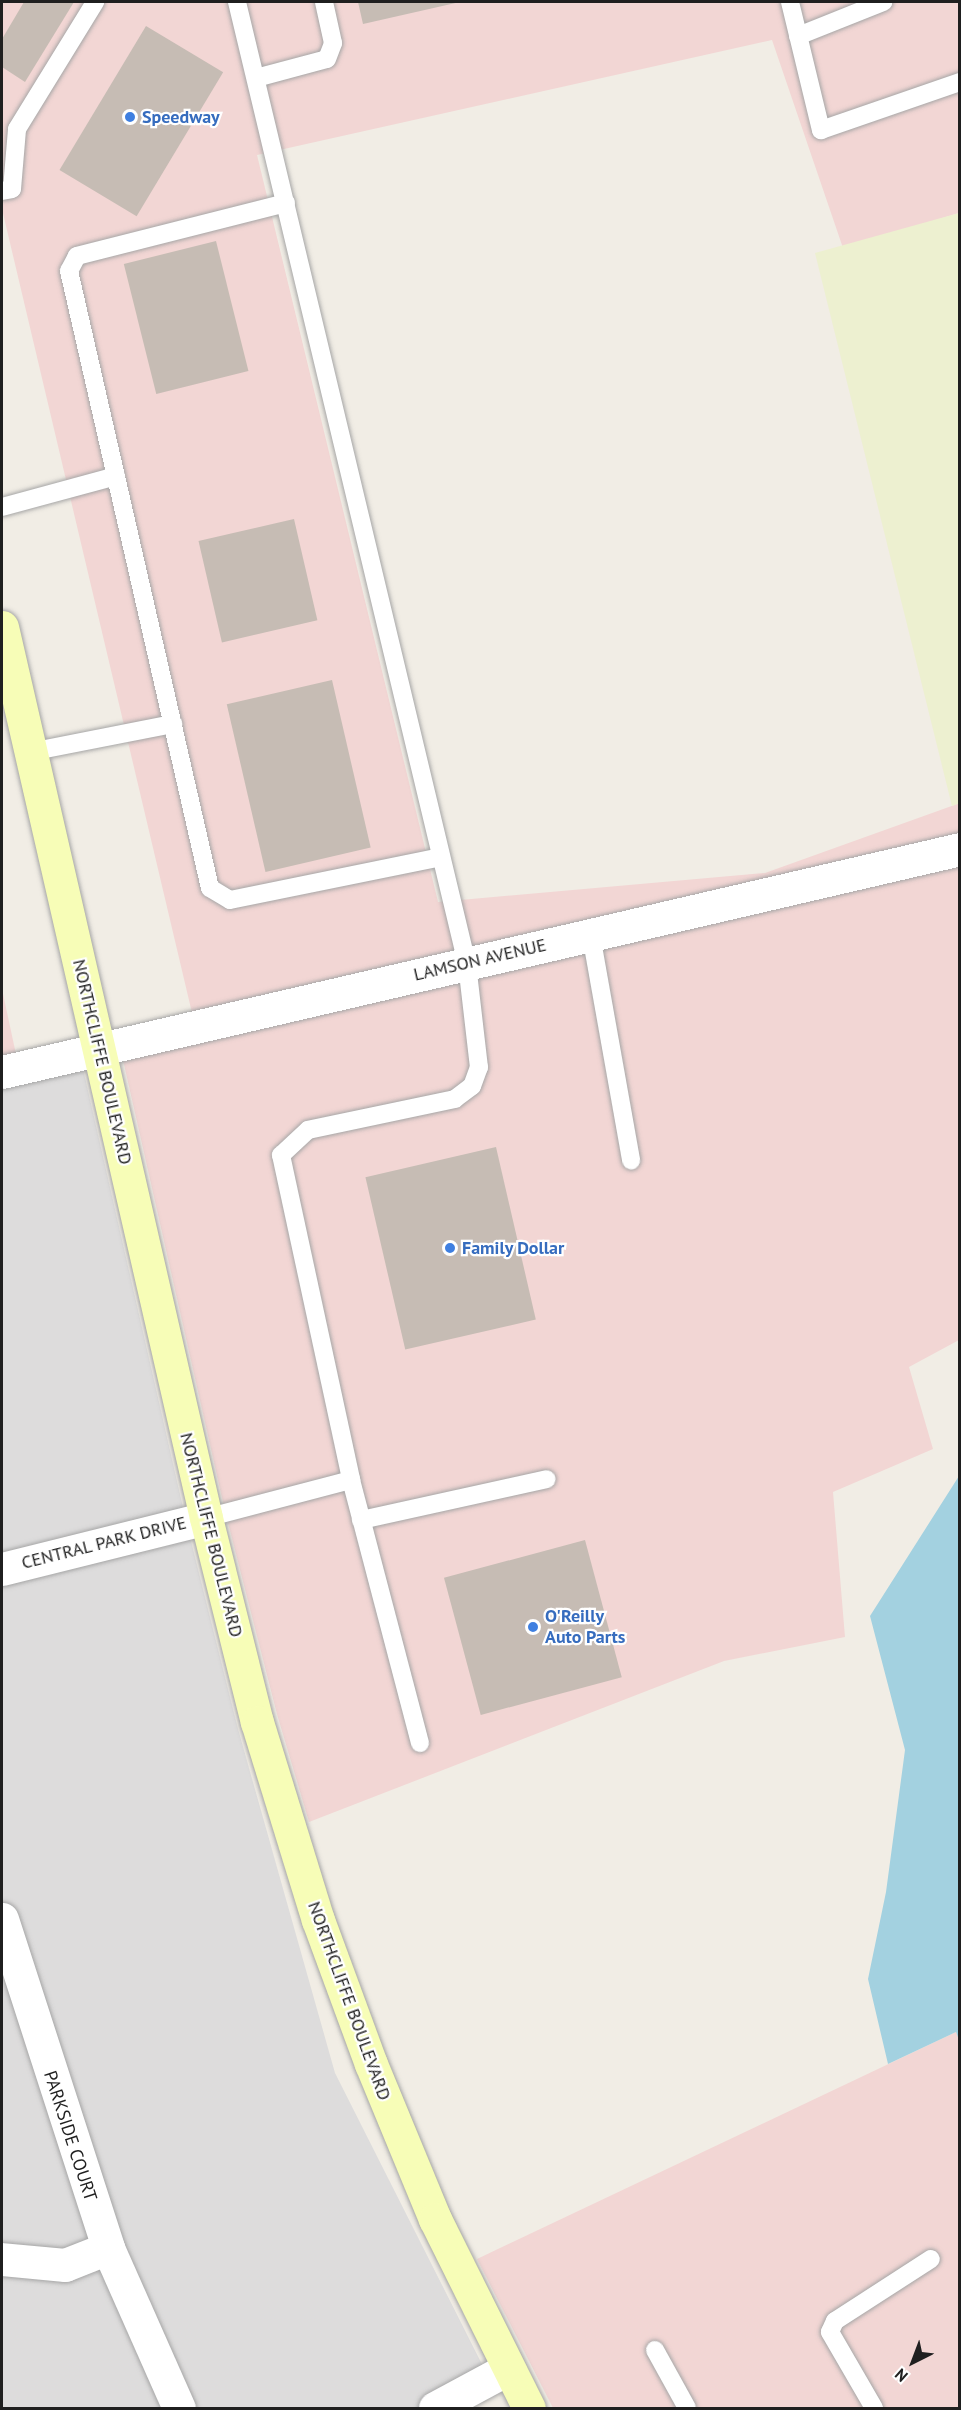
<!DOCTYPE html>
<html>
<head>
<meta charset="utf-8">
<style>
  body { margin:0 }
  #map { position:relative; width:961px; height:2410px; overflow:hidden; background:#f1ede5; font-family:"PT Sans",sans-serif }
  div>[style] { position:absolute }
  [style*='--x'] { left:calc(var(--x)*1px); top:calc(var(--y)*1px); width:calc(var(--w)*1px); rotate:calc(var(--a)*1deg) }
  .residential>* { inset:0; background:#dddcdc }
  .commercial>* { inset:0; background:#f2d6d4 }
  .farmland>* { inset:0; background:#edf0d0 }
  .water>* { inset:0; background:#a3d1e0 }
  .building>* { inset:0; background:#c6bcb4; transform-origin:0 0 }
  .roads { filter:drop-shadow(0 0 2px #a6a6a6) drop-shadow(0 0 2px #a6a6a6) }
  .lane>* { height:18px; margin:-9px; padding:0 9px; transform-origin:9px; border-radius:9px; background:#fff }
  .street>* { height:33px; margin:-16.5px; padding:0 16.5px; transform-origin:16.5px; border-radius:16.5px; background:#fff }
  .secondary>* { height:33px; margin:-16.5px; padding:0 16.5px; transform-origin:16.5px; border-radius:16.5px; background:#f7fdb7 }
  .dots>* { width:16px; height:16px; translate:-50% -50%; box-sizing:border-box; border:3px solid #fff; border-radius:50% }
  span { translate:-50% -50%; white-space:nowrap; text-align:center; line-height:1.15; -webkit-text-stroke:4.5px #fff; paint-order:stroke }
  .shop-label { font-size:18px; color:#366cbe; font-weight:700 }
  .left { translate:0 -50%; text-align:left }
  .street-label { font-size:18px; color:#1f1f1f }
  .frame { position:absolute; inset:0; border:3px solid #1f1f1f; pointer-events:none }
  .north { position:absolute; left:883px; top:2332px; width:60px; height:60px; -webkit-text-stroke:4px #fff; paint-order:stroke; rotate:222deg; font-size:16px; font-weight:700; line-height:24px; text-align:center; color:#1f1f1f }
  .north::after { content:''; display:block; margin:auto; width:21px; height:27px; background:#1f1f1f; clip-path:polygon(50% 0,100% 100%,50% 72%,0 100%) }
</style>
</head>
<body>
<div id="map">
  <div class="residential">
    <i style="clip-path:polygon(81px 1060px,187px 1525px,238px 1729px,335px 2073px,494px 2388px,447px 2408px,2px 2408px,2px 1077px)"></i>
  </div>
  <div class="commercial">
    <i style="clip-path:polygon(2px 2px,959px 2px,959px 213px,843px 248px,772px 40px,257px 155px,438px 902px,765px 873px,960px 803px,959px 1340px,909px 1367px,933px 1449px,833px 1492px,845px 1637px,724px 1661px,309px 1822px,277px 1714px,225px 1511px,121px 1051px,197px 1034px,2px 209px)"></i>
    <i style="clip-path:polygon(2px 989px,20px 1073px,2px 1077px)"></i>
    <i style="clip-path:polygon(956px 2032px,960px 2040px,959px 2408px,553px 2408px,477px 2259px)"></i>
  </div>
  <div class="farmland">
    <i style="clip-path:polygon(959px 213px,960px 803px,952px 806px,815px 253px)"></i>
  </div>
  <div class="water">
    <i style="clip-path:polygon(959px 1476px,959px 2040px,956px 2032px,888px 2064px,868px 1979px,886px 1892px,905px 1750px,870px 1616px)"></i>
  </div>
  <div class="building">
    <i style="clip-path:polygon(24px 2px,74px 2px,25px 82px,2px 67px,2px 39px)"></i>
    <i style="clip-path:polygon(358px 2px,460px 2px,363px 24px)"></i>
    <i style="left:146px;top:26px;width:90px;height:168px;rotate:31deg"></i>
    <i style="left:216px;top:241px;width:134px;height:95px;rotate:76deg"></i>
    <i style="left:294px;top:519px;width:104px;height:98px;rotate:77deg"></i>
    <i style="left:332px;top:680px;width:172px;height:108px;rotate:77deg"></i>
    <i style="left:496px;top:1147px;width:177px;height:134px;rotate:77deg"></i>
    <i style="left:585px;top:1540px;width:142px;height:146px;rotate:75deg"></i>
  </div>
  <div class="roads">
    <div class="lane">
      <i style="--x:237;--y:2;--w:989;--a:76.55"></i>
      <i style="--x:467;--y:964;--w:104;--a:83.4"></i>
      <i style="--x:479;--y:1067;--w:20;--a:110"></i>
      <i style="--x:472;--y:1086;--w:21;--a:143"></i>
      <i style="--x:455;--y:1099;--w:150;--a:168.1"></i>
      <i style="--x:308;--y:1130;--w:37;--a:137"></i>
      <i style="--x:281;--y:1155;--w:332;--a:77.8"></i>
      <i style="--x:790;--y:2;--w:132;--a:76.4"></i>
      <i style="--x:821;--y:130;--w:147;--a:-19.1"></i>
      <i style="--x:798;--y:36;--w:92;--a:-21.8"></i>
      <i style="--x:256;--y:78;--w:73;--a:-15"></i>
      <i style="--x:327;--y:59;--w:17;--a:-69"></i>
      <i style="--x:333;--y:43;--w:42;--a:-102.4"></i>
      <i style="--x:2;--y:191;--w:10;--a:-11"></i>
      <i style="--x:12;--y:189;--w:60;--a:-85.2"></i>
      <i style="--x:17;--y:129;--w:149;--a:-58.4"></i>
      <i style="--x:286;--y:203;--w:216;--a:165.8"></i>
      <i style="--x:77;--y:256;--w:17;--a:118"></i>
      <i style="--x:69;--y:271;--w:633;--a:77.13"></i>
      <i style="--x:210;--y:888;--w:23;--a:31"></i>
      <i style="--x:230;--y:900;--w:215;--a:-11.5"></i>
      <i style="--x:2;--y:507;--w:118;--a:-15.2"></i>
      <i style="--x:30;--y:752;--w:146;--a:-11.1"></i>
      <i style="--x:591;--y:935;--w:229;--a:79.9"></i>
      <i style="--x:206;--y:1518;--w:150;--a:-14.7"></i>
      <i style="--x:351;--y:1480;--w:272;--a:75.3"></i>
      <i style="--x:361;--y:1520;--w:190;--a:-12.4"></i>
      <i style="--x:655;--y:2350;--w:66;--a:61.1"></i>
      <i style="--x:874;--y:2408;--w:88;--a:-120.1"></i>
      <i style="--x:830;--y:2332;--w:12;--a:-66"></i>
      <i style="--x:835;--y:2321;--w:114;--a:-32.9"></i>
    </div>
    <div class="street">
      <i style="--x:2;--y:1072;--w:984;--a:-13.1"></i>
      <i style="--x:2;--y:1569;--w:210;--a:-14"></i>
      <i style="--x:2;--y:1919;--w:346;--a:72.1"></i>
      <i style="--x:108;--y:2248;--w:46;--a:158.4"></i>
      <i style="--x:65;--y:2265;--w:63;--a:-174.6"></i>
      <i style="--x:108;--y:2248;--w:175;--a:66.1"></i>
      <i style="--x:435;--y:2408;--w:82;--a:-28.4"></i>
    </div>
    <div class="secondary">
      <i style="--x:2;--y:627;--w:914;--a:77.1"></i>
      <i style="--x:206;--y:1518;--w:210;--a:76"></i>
      <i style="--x:257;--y:1722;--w:207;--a:72.9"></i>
      <i style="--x:318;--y:1920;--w:153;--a:69.8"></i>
      <i style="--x:371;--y:2064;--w:168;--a:67.6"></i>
      <i style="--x:435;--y:2219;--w:211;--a:63.6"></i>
    </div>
  </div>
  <div class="dots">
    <i style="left:130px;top:117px;background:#3f7fe0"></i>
    <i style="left:450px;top:1248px;background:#3f7fe0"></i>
    <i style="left:533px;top:1627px;background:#3f7fe0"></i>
  </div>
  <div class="shop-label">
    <span class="left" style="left:142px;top:117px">Speedway</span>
    <span class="left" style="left:462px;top:1248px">Family Dollar</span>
    <span class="left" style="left:545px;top:1627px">O'Reilly<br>Auto Parts</span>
  </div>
  <div class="street-label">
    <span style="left:480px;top:960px;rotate:-13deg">LAMSON AVENUE</span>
    <span style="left:102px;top:1062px;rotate:77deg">NORTHCLIFFE BOULEVARD</span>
    <span style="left:211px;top:1535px;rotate:76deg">NORTHCLIFFE BOULEVARD</span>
    <span style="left:104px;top:1543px;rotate:-14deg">CENTRAL PARK DRIVE</span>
    <span style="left:349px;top:2001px;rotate:70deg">NORTHCLIFFE BOULEVARD</span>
    <span style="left:70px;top:2136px;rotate:72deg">PARKSIDE COURT</span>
  </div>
  <div class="frame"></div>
  <div class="north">N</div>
</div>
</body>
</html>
